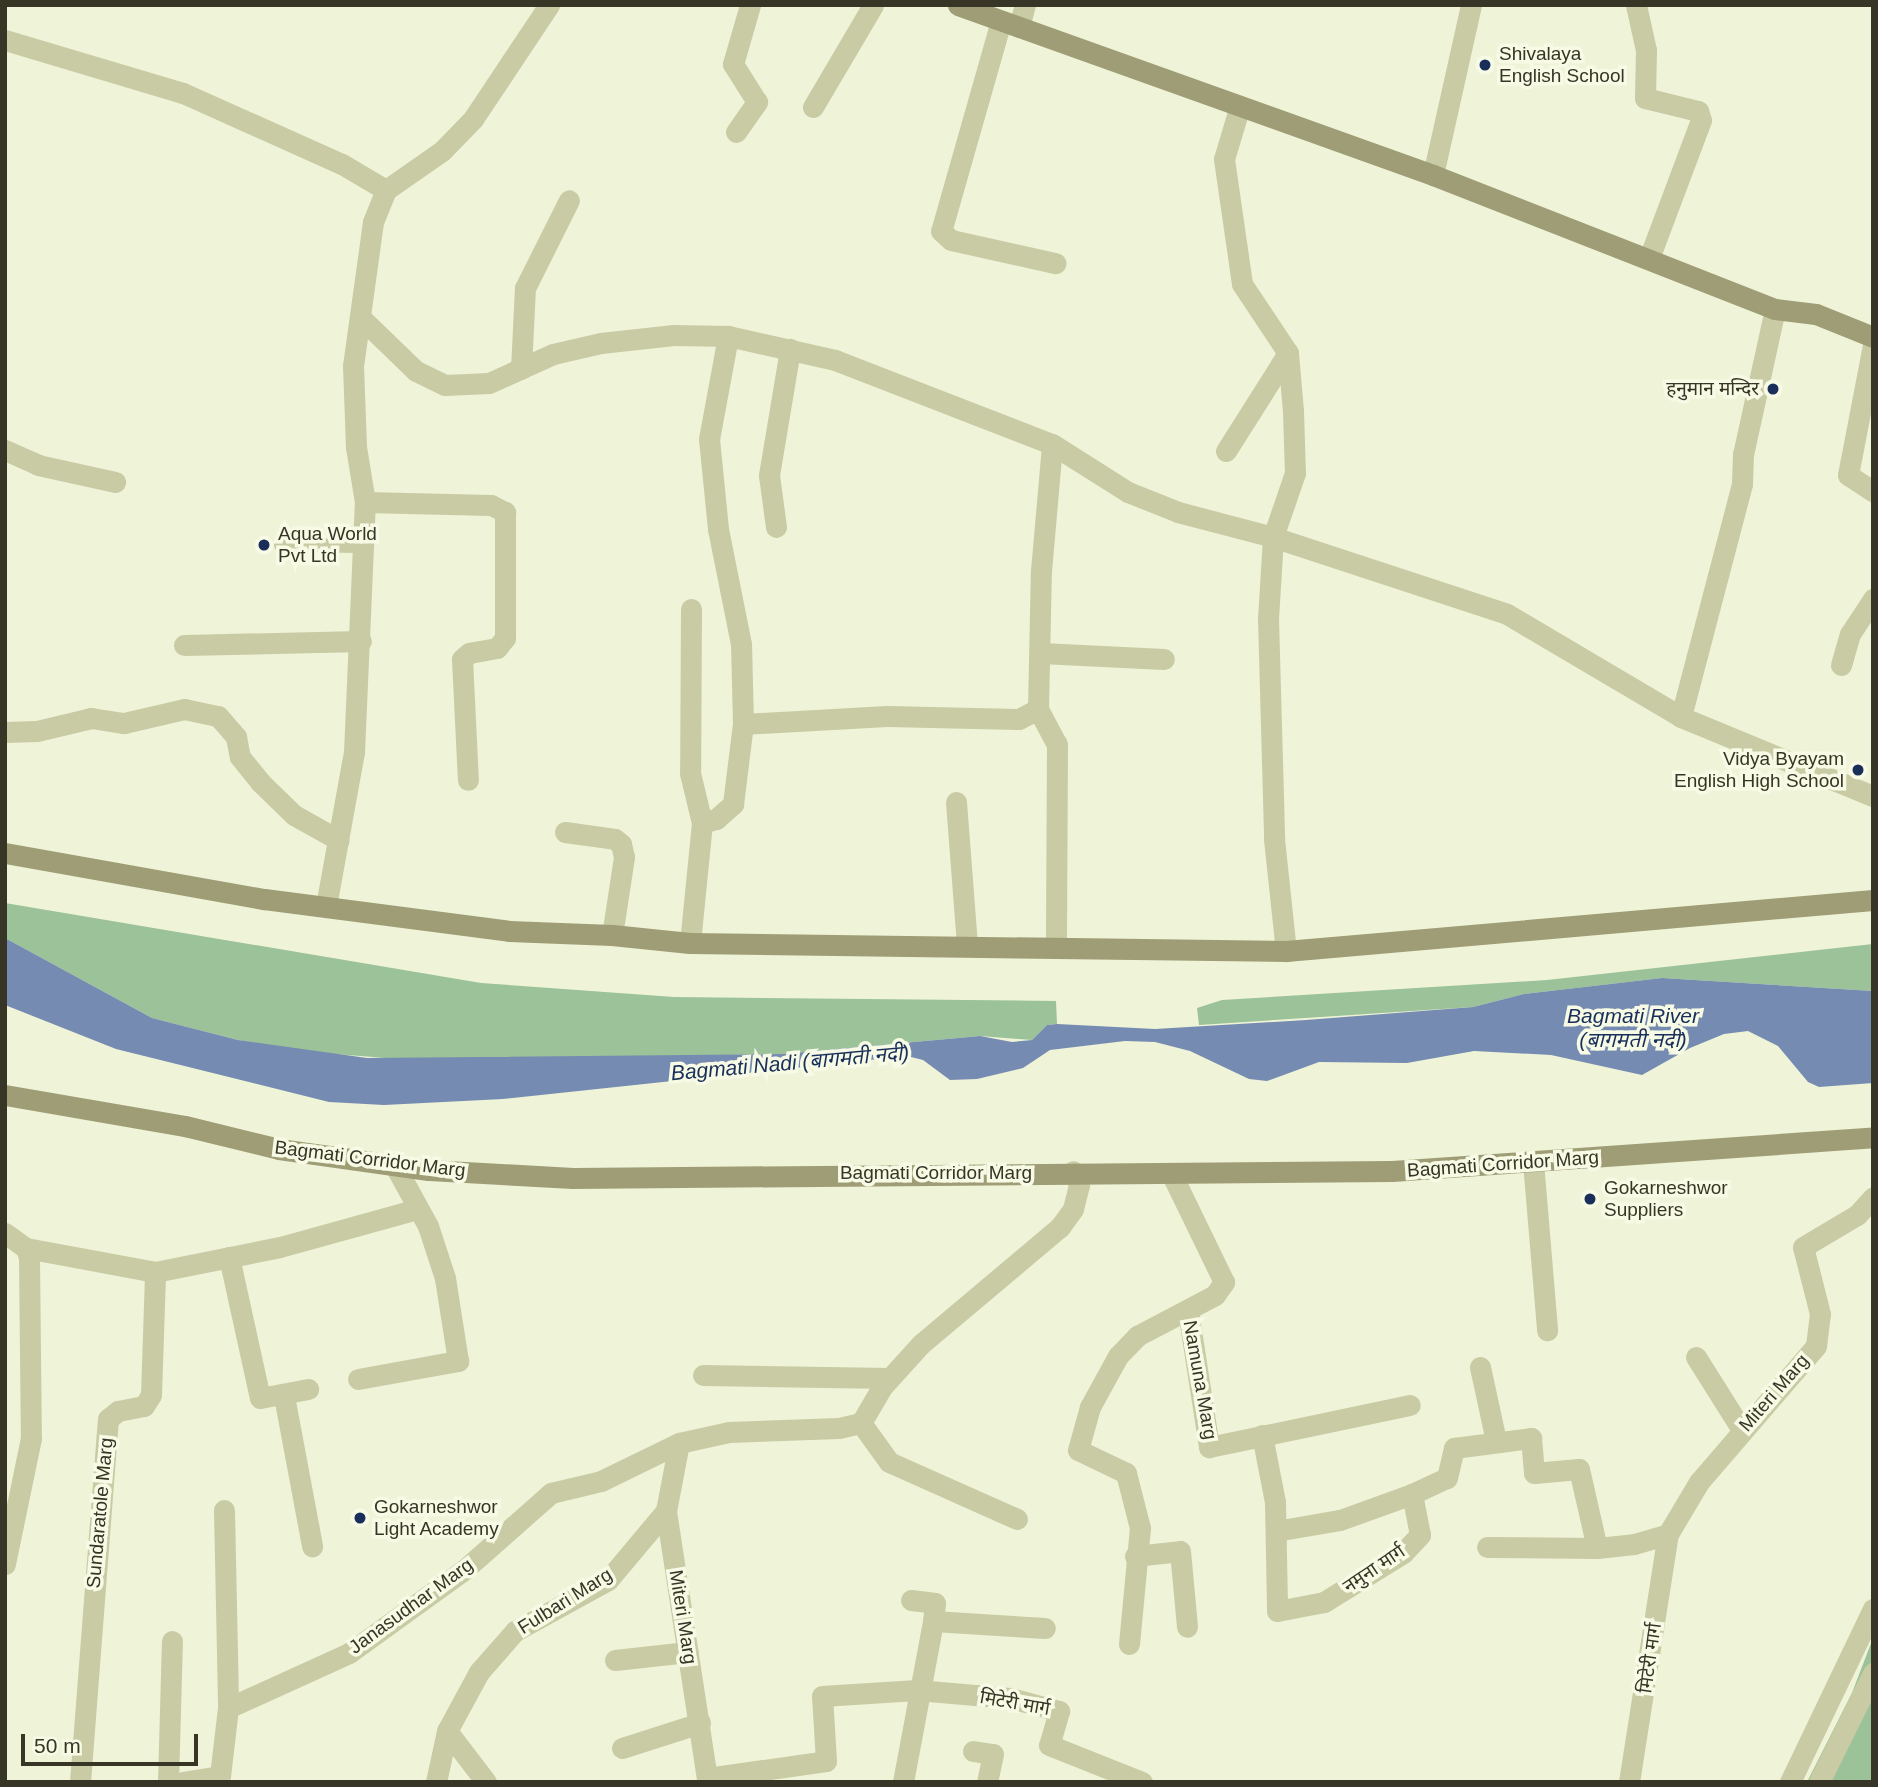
<!DOCTYPE html>
<html>
<head>
<meta charset="utf-8">
<style>
  body { margin:0 }
  #map { position:relative; width:1878px; height:1787px; overflow:hidden; background:#eff3d8; font-family:Helvetica,"Noto Sans Devanagari",sans-serif }
  div>[style] { position:absolute }
  [style*='--x'] { left:calc(var(--x)*1px); top:calc(var(--y)*1px); width:calc(var(--w)*1px); rotate:calc(var(--a)*1deg) }
  .green>* { inset:0; background:#9bc298 }
  .water>* { inset:0; background:#768bb1 }
  .lane>* { height:14px; margin:-7px; padding:0 7px; transform-origin:7px; border-radius:7px; background:#c9cba4 }
  .street>* { height:21px; margin:-10.5px; padding:0 10.5px; transform-origin:10.5px; border-radius:10.5px; background:#c9cba4 }
  .secondary>* { height:21px; margin:-10.5px; padding:0 10.5px; transform-origin:10.5px; border-radius:10.5px; background:#9f9d75 }
  .dots>* { width:19px; height:19px; translate:-50% -50%; box-sizing:border-box; border:4px solid #f7fae5; border-radius:50% }
  span { translate:-50% -50%; white-space:nowrap; text-align:center; line-height:1.15; -webkit-text-stroke:7px #f7fae5; paint-order:stroke }
  .poi-label { font-size:19px; color:#363526 }
  .left { translate:0 -50%; text-align:left }
  .right { translate:-100% -50%; text-align:right }
  .street-label { font-size:19px; color:#363526 }
  .water-label { font-size:21px; color:#192f5a; font-style:italic }
  .frame { position:absolute; inset:0; border:7px solid #363526; pointer-events:none }
  .scale { position:absolute; left:21px; top:1734px; width:177px; height:32px; box-sizing:border-box; border:4px solid #363526; border-top:0; padding-left:9px; font-size:21px; line-height:24px; white-space:nowrap; color:#363526; -webkit-text-stroke:5px #f7fae5; paint-order:stroke }
</style>
</head>
<body>
<div id="map">
  <div class="green">
    <i style="clip-path:polygon(5px 903px,481px 983px,674px 997px,1056px 1001px,1057px 1024px,1047px 1025px,1032px 1040px,980px 1036px,783px 1054px,423px 1061px,310px 1052px,238px 1040px,152px 1018px,5px 938px)"></i>
    <i style="clip-path:polygon(1873px 944px,1873px 991px,1662px 978px,1524px 994px,1473px 1007px,1199px 1025px,1197px 1008px,1222px 1000px,1547px 980px)"></i>
    <i style="clip-path:polygon(1873px 1638px,1873px 1782px,1807px 1782px,1852px 1693px)"></i>
  </div>
  <div class="water">
    <i style="clip-path:polygon(5px 938px,152px 1018px,238px 1040px,367px 1058px,783px 1054px,980px 1036px,1012px 1042px,1032px 1040px,1047px 1025px,1057px 1024px,1155px 1029px,1306px 1020px,1473px 1007px,1524px 994px,1662px 978px,1873px 991px,1873px 1083px,1819px 1087px,1808px 1082px,1778px 1046px,1748px 1031px,1724px 1034px,1690px 1048px,1642px 1075px,1551px 1055px,1474px 1051px,1407px 1063px,1319px 1062px,1267px 1081px,1249px 1079px,1190px 1051px,1155px 1042px,1125px 1041px,1050px 1050px,1023px 1068px,977px 1079px,950px 1080px,923px 1060px,907px 1056px,503px 1099px,384px 1105px,329px 1102px,116px 1049px,5px 1005px)"></i>
  </div>
  <div class="lane">
    <i style="--x:281;--y:545;--w:80;--a:0.7"></i>
  </div>
  <div class="street">
    <i style="--x:1636;--y:5;--w:46;--a:77.5"></i>
    <i style="--x:1646;--y:50;--w:48;--a:91.2"></i>
    <i style="--x:1645;--y:98;--w:55;--a:13.8"></i>
    <i style="--x:1698;--y:111;--w:9;--a:72"></i>
    <i style="--x:1701;--y:120;--w:147;--a:110.6"></i>
    <i style="--x:1001;--y:21;--w:218;--a:105.9"></i>
    <i style="--x:941;--y:231;--w:13;--a:42"></i>
    <i style="--x:951;--y:240;--w:107;--a:12.5"></i>
    <i style="--x:1019;--y:27;--w:23;--a:-75"></i>
    <i style="--x:5;--y:40;--w:186;--a:16.6"></i>
    <i style="--x:183;--y:93;--w:174;--a:24.1"></i>
    <i style="--x:342;--y:164;--w:51;--a:30.6"></i>
    <i style="--x:813;--y:107;--w:118;--a:-59.5"></i>
    <i style="--x:1239;--y:109;--w:52;--a:106.7"></i>
    <i style="--x:1224;--y:159;--w:126;--a:81.8"></i>
    <i style="--x:1242;--y:284;--w:83;--a:56.3"></i>
    <i style="--x:1288;--y:353;--w:58;--a:85.1"></i>
    <i style="--x:1293;--y:411;--w:62;--a:88.2"></i>
    <i style="--x:1295;--y:473;--w:68;--a:109"></i>
    <i style="--x:1273;--y:537;--w:81;--a:93.5"></i>
    <i style="--x:1268;--y:618;--w:221;--a:88.4"></i>
    <i style="--x:1274;--y:839;--w:113;--a:83.9"></i>
    <i style="--x:736;--y:132;--w:37;--a:-55"></i>
    <i style="--x:757;--y:102;--w:45;--a:-122.3"></i>
    <i style="--x:733;--y:64;--w:61;--a:-73.9"></i>
    <i style="--x:1433;--y:175;--w:174;--a:-77.4"></i>
    <i style="--x:1775;--y:309;--w:148;--a:102.4"></i>
    <i style="--x:1743;--y:454;--w:30;--a:92"></i>
    <i style="--x:1742;--y:484;--w:241;--a:104.7"></i>
    <i style="--x:1681;--y:717;--w:208;--a:22.4"></i>
    <i style="--x:360;--y:317;--w:78;--a:44"></i>
    <i style="--x:416;--y:371;--w:32;--a:26"></i>
    <i style="--x:445;--y:385;--w:44;--a:-2.6"></i>
    <i style="--x:489;--y:383;--w:70;--a:-24.4"></i>
    <i style="--x:553;--y:354;--w:49;--a:-12.9"></i>
    <i style="--x:601;--y:343;--w:73;--a:-6.3"></i>
    <i style="--x:674;--y:335;--w:54;--a:1.1"></i>
    <i style="--x:728;--y:336;--w:110;--a:12.6"></i>
    <i style="--x:835;--y:360;--w:233;--a:21.2"></i>
    <i style="--x:1052;--y:444;--w:90;--a:32.3"></i>
    <i style="--x:1128;--y:492;--w:54;--a:21.8"></i>
    <i style="--x:1178;--y:512;--w:98;--a:14.7"></i>
    <i style="--x:1273;--y:537;--w:246;--a:18.2"></i>
    <i style="--x:1507;--y:614;--w:202;--a:30.6"></i>
    <i style="--x:1873;--y:345;--w:132;--a:100.9"></i>
    <i style="--x:1848;--y:475;--w:30;--a:33"></i>
    <i style="--x:521;--y:369;--w:81;--a:-87.2"></i>
    <i style="--x:525;--y:288;--w:98;--a:-63.4"></i>
    <i style="--x:5;--y:450;--w:36;--a:24"></i>
    <i style="--x:38;--y:465;--w:79;--a:12.4"></i>
    <i style="--x:1226;--y:451;--w:116;--a:-57.7"></i>
    <i style="--x:365;--y:502;--w:126;--a:1.4"></i>
    <i style="--x:491;--y:505;--w:16;--a:27"></i>
    <i style="--x:505;--y:512;--w:126;--a:90"></i>
    <i style="--x:505;--y:638;--w:13;--a:129"></i>
    <i style="--x:497;--y:648;--w:28;--a:170"></i>
    <i style="--x:469;--y:653;--w:9;--a:139"></i>
    <i style="--x:462;--y:659;--w:121;--a:87.2"></i>
    <i style="--x:776;--y:527;--w:52;--a:-97.7"></i>
    <i style="--x:769;--y:475;--w:128;--a:-80.5"></i>
    <i style="--x:691;--y:609;--w:164;--a:90.3"></i>
    <i style="--x:690;--y:773;--w:51;--a:76.5"></i>
    <i style="--x:184;--y:645;--w:177;--a:-1.3"></i>
    <i style="--x:1041;--y:653;--w:123;--a:2.8"></i>
    <i style="--x:1841;--y:665;--w:32;--a:-74"></i>
    <i style="--x:1850;--y:634;--w:42;--a:-56.7"></i>
    <i style="--x:1038;--y:709;--w:40;--a:62"></i>
    <i style="--x:1057;--y:744;--w:202;--a:90.3"></i>
    <i style="--x:743;--y:724;--w:144;--a:-3.2"></i>
    <i style="--x:887;--y:716;--w:132;--a:1.3"></i>
    <i style="--x:1019;--y:719;--w:21;--a:-28"></i>
    <i style="--x:1038;--y:709;--w:138;--a:-88.8"></i>
    <i style="--x:1041;--y:571;--w:127;--a:-85"></i>
    <i style="--x:5;--y:732;--w:32;--a:-2"></i>
    <i style="--x:37;--y:731;--w:56;--a:-13.5"></i>
    <i style="--x:91;--y:718;--w:33;--a:9"></i>
    <i style="--x:124;--y:723;--w:62;--a:-13.1"></i>
    <i style="--x:184;--y:709;--w:35;--a:12"></i>
    <i style="--x:218;--y:716;--w:28;--a:49"></i>
    <i style="--x:236;--y:737;--w:20;--a:79"></i>
    <i style="--x:240;--y:757;--w:32;--a:51"></i>
    <i style="--x:260;--y:782;--w:47;--a:44.1"></i>
    <i style="--x:294;--y:815;--w:51;--a:29.1"></i>
    <i style="--x:956;--y:802;--w:143;--a:85.6"></i>
    <i style="--x:565;--y:832;--w:50;--a:8"></i>
    <i style="--x:615;--y:839;--w:8;--a:40"></i>
    <i style="--x:621;--y:844;--w:13;--a:77"></i>
    <i style="--x:624;--y:857;--w:79;--a:98.7"></i>
    <i style="--x:326;--y:906;--w:157;--a:-79.7"></i>
    <i style="--x:354;--y:752;--w:250;--a:-87.5"></i>
    <i style="--x:365;--y:502;--w:56;--a:-99.3"></i>
    <i style="--x:356;--y:447;--w:81;--a:-92.1"></i>
    <i style="--x:353;--y:366;--w:145;--a:-82.1"></i>
    <i style="--x:373;--y:222;--w:35;--a:-68"></i>
    <i style="--x:386;--y:190;--w:68;--a:-34.9"></i>
    <i style="--x:442;--y:151;--w:45;--a:-45.9"></i>
    <i style="--x:473;--y:119;--w:137;--a:-56.3"></i>
    <i style="--x:690;--y:943;--w:121;--a:-84.3"></i>
    <i style="--x:702;--y:823;--w:15;--a:-16"></i>
    <i style="--x:716;--y:819;--w:23;--a:-41"></i>
    <i style="--x:733;--y:804;--w:81;--a:-82.9"></i>
    <i style="--x:743;--y:724;--w:80;--a:-91.4"></i>
    <i style="--x:741;--y:644;--w:117;--a:-101.3"></i>
    <i style="--x:718;--y:529;--w:90;--a:-95.7"></i>
    <i style="--x:709;--y:439;--w:105;--a:-79.5"></i>
    <i style="--x:1533;--y:1162;--w:169;--a:85.2"></i>
    <i style="--x:5;--y:1233;--w:26;--a:36"></i>
    <i style="--x:26;--y:1248;--w:10;--a:73"></i>
    <i style="--x:29;--y:1258;--w:180;--a:89.4"></i>
    <i style="--x:31;--y:1438;--w:129;--a:101.7"></i>
    <i style="--x:26;--y:1248;--w:131;--a:10.5"></i>
    <i style="--x:155;--y:1272;--w:127;--a:-11.3"></i>
    <i style="--x:280;--y:1247;--w:142;--a:-15.5"></i>
    <i style="--x:229;--y:1257;--w:144;--a:77.6"></i>
    <i style="--x:260;--y:1398;--w:49;--a:-10.6"></i>
    <i style="--x:1188;--y:1311;--w:138;--a:81.2"></i>
    <i style="--x:1209;--y:1447;--w:205;--a:-11.8"></i>
    <i style="--x:1696;--y:1357;--w:86;--a:57.8"></i>
    <i style="--x:1480;--y:1367;--w:76;--a:77.8"></i>
    <i style="--x:703;--y:1375;--w:187;--a:0.9"></i>
    <i style="--x:358;--y:1379;--w:102;--a:-10.2"></i>
    <i style="--x:458;--y:1361;--w:84;--a:-98.9"></i>
    <i style="--x:445;--y:1278;--w:55;--a:-108.1"></i>
    <i style="--x:428;--y:1226;--w:68;--a:-118.8"></i>
    <i style="--x:284;--y:1396;--w:153;--a:79.4"></i>
    <i style="--x:861;--y:1423;--w:48;--a:54.3"></i>
    <i style="--x:889;--y:1462;--w:140;--a:24"></i>
    <i style="--x:1262;--y:1435;--w:68;--a:79"></i>
    <i style="--x:1275;--y:1502;--w:109;--a:88.9"></i>
    <i style="--x:1277;--y:1611;--w:48;--a:-10.8"></i>
    <i style="--x:1324;--y:1602;--w:93;--a:-31.8"></i>
    <i style="--x:1403;--y:1553;--w:25;--a:-47"></i>
    <i style="--x:1420;--y:1535;--w:42;--a:-101"></i>
    <i style="--x:1412;--y:1494;--w:38;--a:-25"></i>
    <i style="--x:1447;--y:1478;--w:31;--a:-77"></i>
    <i style="--x:1454;--y:1448;--w:78;--a:-7.4"></i>
    <i style="--x:1531;--y:1438;--w:35;--a:85"></i>
    <i style="--x:1534;--y:1473;--w:45;--a:-5.1"></i>
    <i style="--x:1579;--y:1469;--w:81;--a:77.2"></i>
    <i style="--x:1597;--y:1548;--w:37;--a:-6"></i>
    <i style="--x:1634;--y:1544;--w:35;--a:-16"></i>
    <i style="--x:224;--y:1510;--w:198;--a:88.8"></i>
    <i style="--x:666;--y:1511;--w:270;--a:81.3"></i>
    <i style="--x:707;--y:1778;--w:120;--a:-8.1"></i>
    <i style="--x:826;--y:1761;--w:65;--a:-93.5"></i>
    <i style="--x:822;--y:1696;--w:95;--a:-3.6"></i>
    <i style="--x:917;--y:1690;--w:93;--a:4.9"></i>
    <i style="--x:1010;--y:1698;--w:51;--a:14.9"></i>
    <i style="--x:1059;--y:1711;--w:35;--a:106"></i>
    <i style="--x:1049;--y:1745;--w:100;--a:21.7"></i>
    <i style="--x:1276;--y:1531;--w:65;--a:-9.8"></i>
    <i style="--x:1340;--y:1520;--w:77;--a:-19.9"></i>
    <i style="--x:1487;--y:1547;--w:110;--a:0.5"></i>
    <i style="--x:1135;--y:1556;--w:45;--a:-6.3"></i>
    <i style="--x:1180;--y:1551;--w:76;--a:84.7"></i>
    <i style="--x:911;--y:1600;--w:24;--a:7"></i>
    <i style="--x:935;--y:1603;--w:18;--a:96"></i>
    <i style="--x:1129;--y:1644;--w:117;--a:-84.6"></i>
    <i style="--x:1140;--y:1528;--w:57;--a:-104.3"></i>
    <i style="--x:1126;--y:1473;--w:53;--a:-154.4"></i>
    <i style="--x:1078;--y:1450;--w:45;--a:-74.4"></i>
    <i style="--x:1090;--y:1407;--w:58;--a:-61.2"></i>
    <i style="--x:1118;--y:1356;--w:28;--a:-46"></i>
    <i style="--x:1137;--y:1336;--w:88;--a:-27.7"></i>
    <i style="--x:1215;--y:1295;--w:16;--a:-55"></i>
    <i style="--x:1224;--y:1282;--w:121;--a:-115.9"></i>
    <i style="--x:615;--y:1660;--w:73;--a:-6.3"></i>
    <i style="--x:447;--y:1731;--w:64;--a:52.6"></i>
    <i style="--x:622;--y:1748;--w:82;--a:-17.8"></i>
    <i style="--x:973;--y:1751;--w:20;--a:9"></i>
    <i style="--x:993;--y:1754;--w:29;--a:102"></i>
    <i style="--x:80;--y:1782;--w:364;--a:-85.6"></i>
    <i style="--x:108;--y:1419;--w:13;--a:-39"></i>
    <i style="--x:118;--y:1411;--w:26;--a:-11"></i>
    <i style="--x:144;--y:1406;--w:13;--a:-58"></i>
    <i style="--x:151;--y:1395;--w:123;--a:-88.1"></i>
    <i style="--x:168;--y:1782;--w:141;--a:-88.4"></i>
    <i style="--x:182;--y:1782;--w:38;--a:-9"></i>
    <i style="--x:220;--y:1776;--w:68;--a:-83.3"></i>
    <i style="--x:228;--y:1708;--w:133;--a:-24.4"></i>
    <i style="--x:349;--y:1653;--w:143;--a:-35.9"></i>
    <i style="--x:465;--y:1569;--w:115;--a:-41.5"></i>
    <i style="--x:551;--y:1493;--w:51;--a:-13.5"></i>
    <i style="--x:601;--y:1481;--w:87;--a:-26"></i>
    <i style="--x:436;--y:1782;--w:52;--a:-77.8"></i>
    <i style="--x:447;--y:1731;--w:67;--a:-61.5"></i>
    <i style="--x:479;--y:1672;--w:55;--a:-48.7"></i>
    <i style="--x:515;--y:1631;--w:106;--a:-28.7"></i>
    <i style="--x:608;--y:1580;--w:90;--a:-50"></i>
    <i style="--x:666;--y:1511;--w:69;--a:-79.2"></i>
    <i style="--x:679;--y:1443;--w:51;--a:-12.4"></i>
    <i style="--x:729;--y:1432;--w:110;--a:-2.1"></i>
    <i style="--x:839;--y:1428;--w:23;--a:-13"></i>
    <i style="--x:861;--y:1423;--w:42;--a:-59.7"></i>
    <i style="--x:882;--y:1387;--w:58;--a:-47.8"></i>
    <i style="--x:921;--y:1344;--w:182;--a:-40.1"></i>
    <i style="--x:1060;--y:1227;--w:22;--a:-54"></i>
    <i style="--x:1073;--y:1209;--w:25;--a:-76"></i>
    <i style="--x:1079;--y:1185;--w:15;--a:-113"></i>
    <i style="--x:903;--y:1782;--w:164;--a:-79.4"></i>
    <i style="--x:933;--y:1621;--w:112;--a:3.6"></i>
    <i style="--x:1629;--y:1782;--w:251;--a:-81.1"></i>
    <i style="--x:1668;--y:1534;--w:61;--a:-59.2"></i>
    <i style="--x:1699;--y:1482;--w:179;--a:-49.3"></i>
    <i style="--x:1816;--y:1346;--w:32;--a:-83"></i>
    <i style="--x:1820;--y:1314;--w:69;--a:-104.2"></i>
    <i style="--x:1803;--y:1247;--w:63;--a:-30.7"></i>
    <i style="--x:1857;--y:1215;--w:24;--a:-48"></i>
    <i style="--x:1790;--y:1782;--w:192;--a:-64.4"></i>
    <i style="--x:1819;--y:1782;--w:122;--a:-63.6"></i>
  </div>
  <div class="secondary">
    <i style="--x:958;--y:5;--w:505;--a:19.69"></i>
    <i style="--x:1433;--y:175;--w:367;--a:21.4"></i>
    <i style="--x:1775;--y:309;--w:41;--a:7"></i>
    <i style="--x:1816;--y:314;--w:61;--a:22"></i>
    <i style="--x:5;--y:853;--w:263;--a:10.1"></i>
    <i style="--x:264;--y:899;--w:247;--a:7.4"></i>
    <i style="--x:509;--y:931;--w:103;--a:2.2"></i>
    <i style="--x:612;--y:935;--w:78;--a:5.9"></i>
    <i style="--x:690;--y:943;--w:596;--a:0.77"></i>
    <i style="--x:1286;--y:951;--w:589;--a:-4.97"></i>
    <i style="--x:5;--y:1095;--w:183;--a:9.8"></i>
    <i style="--x:185;--y:1126;--w:97;--a:13.7"></i>
    <i style="--x:279;--y:1149;--w:151;--a:8"></i>
    <i style="--x:429;--y:1170;--w:144;--a:3.2"></i>
    <i style="--x:573;--y:1178;--w:819;--a:-0.49"></i>
    <i style="--x:1392;--y:1171;--w:482;--a:-4"></i>
  </div>
  <div class="dots">
    <i style="left:1485px;top:65px;background:#192f5a"></i>
    <i style="left:1773px;top:389px;background:#192f5a"></i>
    <i style="left:264px;top:545px;background:#192f5a"></i>
    <i style="left:1858px;top:770px;background:#192f5a"></i>
    <i style="left:1590px;top:1199px;background:#192f5a"></i>
    <i style="left:360px;top:1518px;background:#192f5a"></i>
  </div>
  <div class="poi-label">
    <span class="left" style="left:1499px;top:65px">Shivalaya<br>English School</span>
    <span class="right" style="left:1759px;top:389px">हनुमान मन्दिर</span>
    <span class="left" style="left:278px;top:545px">Aqua World<br>Pvt Ltd</span>
    <span class="right" style="left:1844px;top:770px">Vidya Byayam<br>English High School</span>
    <span class="left" style="left:1604px;top:1199px">Gokarneshwor<br>Suppliers</span>
    <span class="left" style="left:374px;top:1518px">Gokarneshwor<br>Light Academy</span>
  </div>
  <div class="street-label">
    <span style="left:370px;top:1159px;rotate:7deg">Bagmati Corridor Marg</span>
    <span style="left:1503px;top:1164px;rotate:-4deg">Bagmati Corridor Marg</span>
    <span style="left:936px;top:1173px">Bagmati Corridor Marg</span>
    <span style="left:1200px;top:1380px;rotate:80deg">Namuna Marg</span>
    <span style="left:1774px;top:1393px;rotate:-49deg">Miteri Marg</span>
    <span style="left:100px;top:1513px;rotate:-85deg">Sundaratole Marg</span>
    <span style="left:1374px;top:1569px;rotate:-34deg">नमुना मार्ग</span>
    <span style="left:565px;top:1601px;rotate:-32deg">Fulbari Marg</span>
    <span style="left:411px;top:1606px;rotate:-36deg">Janasudhar Marg</span>
    <span style="left:683px;top:1617px;rotate:81deg">Miteri Marg</span>
    <span style="left:1650px;top:1658px;rotate:-82deg">मिटेरी मार्ग</span>
    <span style="left:1015px;top:1703px;rotate:10deg">मिटेरी मार्ग</span>
  </div>
  <div class="water-label">
    <span style="left:1633px;top:1028px">Bagmati River<br>(बागमती नदी)</span>
    <span style="left:790px;top:1063px;rotate:-5deg">Bagmati Nadi (बागमती नदी)</span>
  </div>
  <div class="frame"></div>
  <div class="scale">50 m</div>
</div>
</body>
</html>
